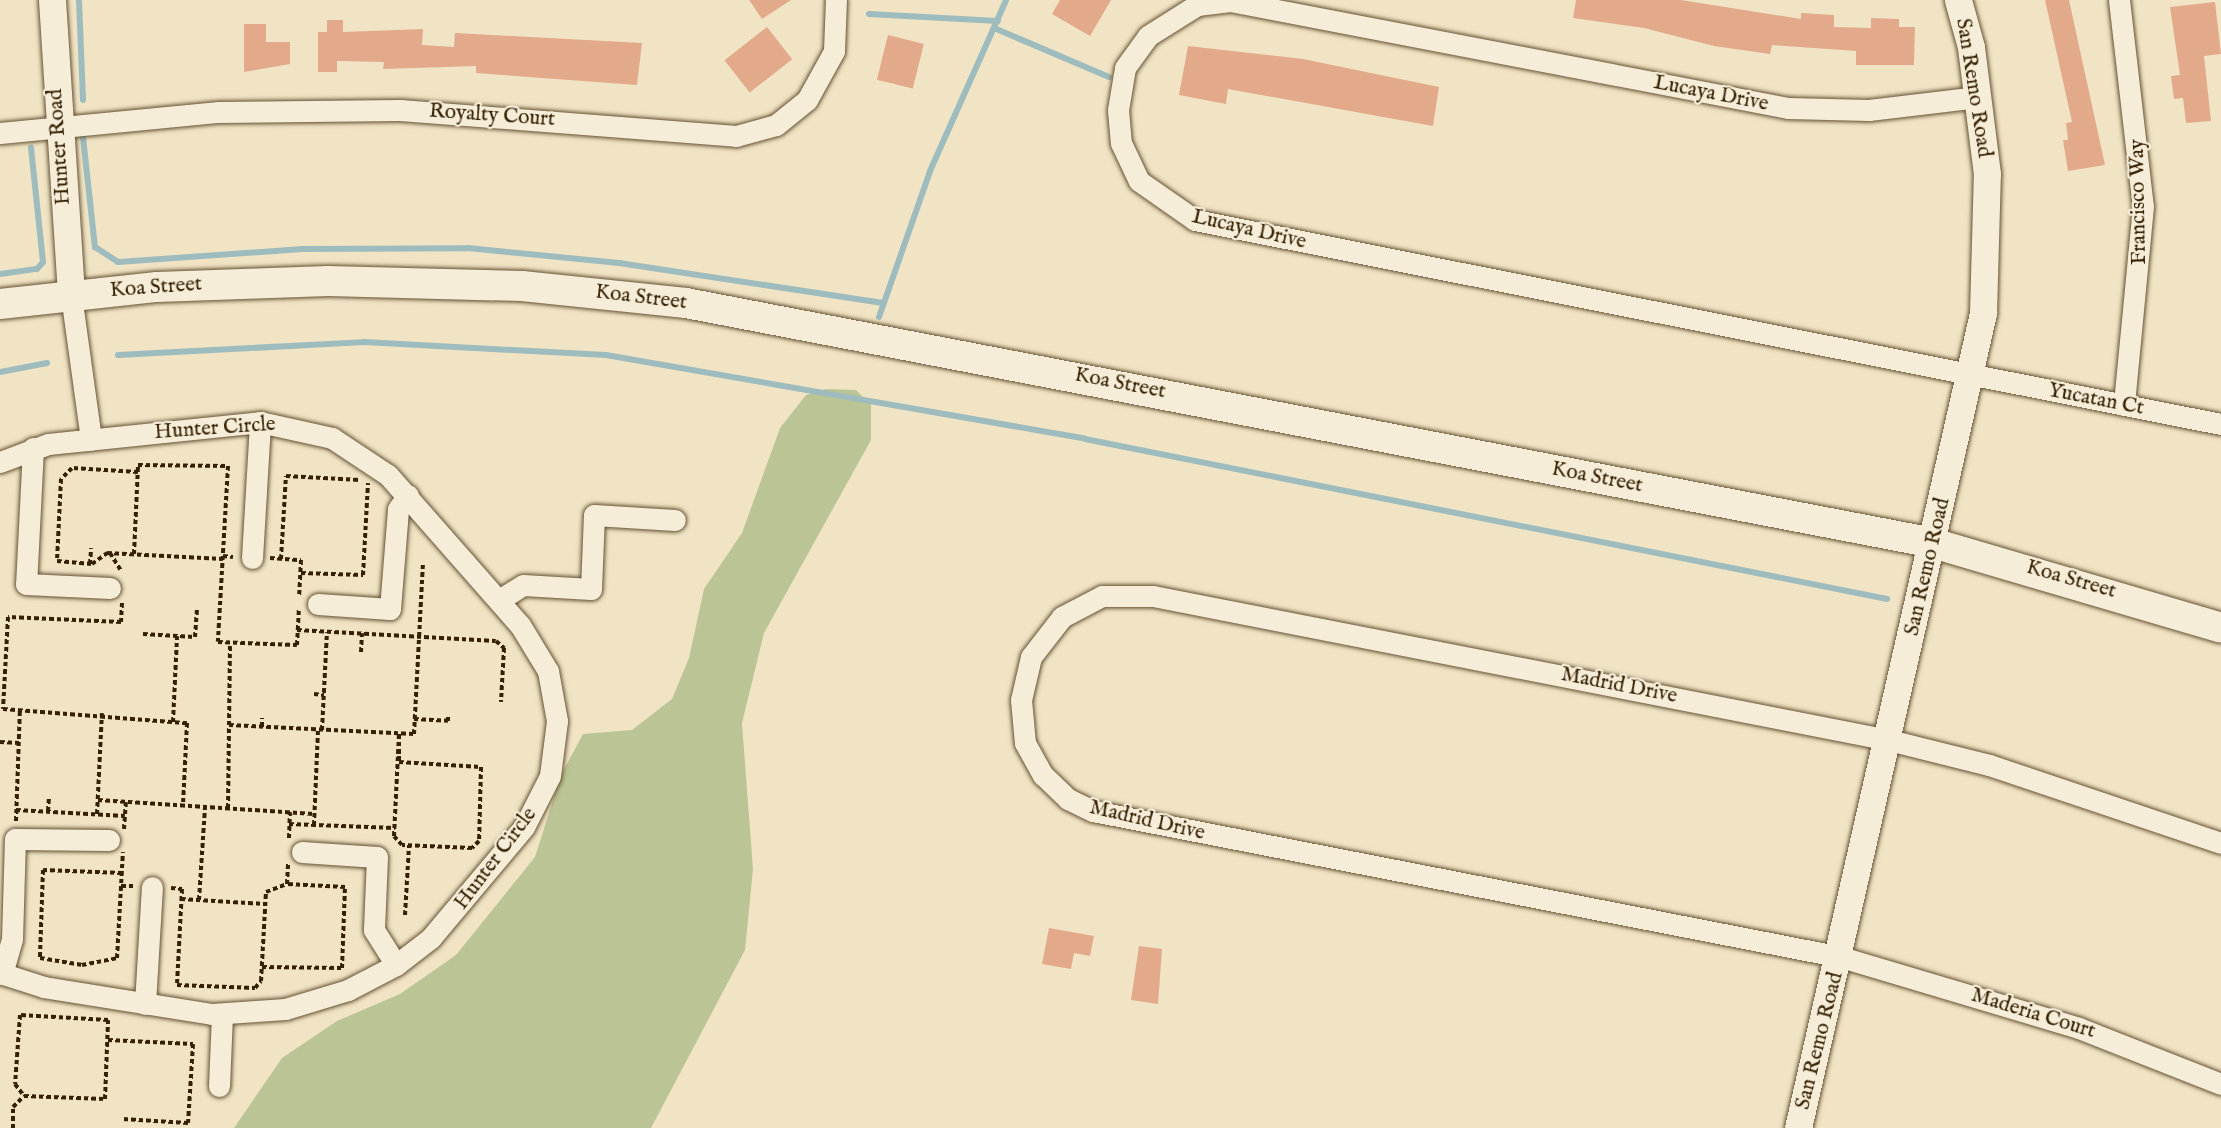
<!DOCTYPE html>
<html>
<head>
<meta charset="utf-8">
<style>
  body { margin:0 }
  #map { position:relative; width:2221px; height:1128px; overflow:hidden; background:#f1e4c5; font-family:"IM FELL English",serif }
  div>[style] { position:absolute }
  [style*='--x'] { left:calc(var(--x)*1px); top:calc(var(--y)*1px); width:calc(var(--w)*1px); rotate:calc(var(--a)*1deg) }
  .green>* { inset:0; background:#bbc494 }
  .stream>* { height:6px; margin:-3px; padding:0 3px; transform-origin:3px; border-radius:3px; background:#9ebcbd }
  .building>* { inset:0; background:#e3a98b; transform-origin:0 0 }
  .path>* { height:4px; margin-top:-2px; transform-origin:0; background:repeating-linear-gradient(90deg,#352001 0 4.5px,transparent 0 7.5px) }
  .roads { filter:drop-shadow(0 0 2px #645132) drop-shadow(0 0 2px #645132) }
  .minor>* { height:21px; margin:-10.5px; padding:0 10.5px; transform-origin:10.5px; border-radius:10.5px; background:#f6edd9 }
  .tertiary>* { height:27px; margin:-13.5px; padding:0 13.5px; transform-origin:13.5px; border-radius:13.5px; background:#f6edd9 }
  .secondary>* { height:30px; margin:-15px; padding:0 15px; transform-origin:15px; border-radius:15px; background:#f6edd9 }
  span { translate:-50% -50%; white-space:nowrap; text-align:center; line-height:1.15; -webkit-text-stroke:4.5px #f6edd9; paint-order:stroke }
  .street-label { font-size:21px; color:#352001 }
</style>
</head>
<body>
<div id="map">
  <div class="green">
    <i style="clip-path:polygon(826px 389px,856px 390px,871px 405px,871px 440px,764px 633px,742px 723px,753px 869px,745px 950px,651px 1128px,234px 1128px,282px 1058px,337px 1021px,400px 994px,456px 955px,535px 857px,561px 775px,583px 734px,632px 730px,672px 699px,689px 658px,704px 589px,742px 533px,780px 428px,806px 395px)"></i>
  </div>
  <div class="stream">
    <i style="--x:79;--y:0;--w:100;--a:87.7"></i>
    <i style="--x:869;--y:14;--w:129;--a:3.1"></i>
    <i style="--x:994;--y:28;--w:125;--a:23.1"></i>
    <i style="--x:83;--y:137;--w:111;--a:83.8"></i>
    <i style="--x:95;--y:247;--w:27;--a:33"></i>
    <i style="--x:118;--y:262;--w:185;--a:-4"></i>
    <i style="--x:303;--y:249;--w:165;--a:-0.3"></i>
    <i style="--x:468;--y:248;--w:152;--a:5.7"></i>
    <i style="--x:619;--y:263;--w:267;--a:8.6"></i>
    <i style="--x:0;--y:274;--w:37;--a:-8"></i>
    <i style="--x:37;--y:269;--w:9;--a:-49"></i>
    <i style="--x:43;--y:262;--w:115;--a:-96"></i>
    <i style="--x:879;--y:317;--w:155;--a:-70.7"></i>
    <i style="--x:930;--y:171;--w:187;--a:-66"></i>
    <i style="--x:118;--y:355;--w:246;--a:-3"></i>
    <i style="--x:364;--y:342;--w:242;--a:3.1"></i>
    <i style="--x:606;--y:355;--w:486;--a:9.9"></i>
    <i style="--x:1085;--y:439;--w:818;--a:11.28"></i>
    <i style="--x:0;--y:372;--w:48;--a:-10.8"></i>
  </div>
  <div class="building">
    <i style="clip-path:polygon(749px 0,791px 0,762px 19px)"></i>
    <i style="clip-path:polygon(1060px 0,1111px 0,1090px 36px,1052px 14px)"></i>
    <i style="clip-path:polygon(1576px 0,1681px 0,1801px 19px,1801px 13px,1834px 15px,1834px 27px,1871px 28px,1871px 18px,1899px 19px,1899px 27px,1915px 27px,1914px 65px,1856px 65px,1856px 51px,1772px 45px,1770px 54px,1714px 46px,1644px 28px,1573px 18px)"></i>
    <i style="clip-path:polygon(2045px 0,2069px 0,2105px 165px,2068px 171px,2063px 140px,2068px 140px,2066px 123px,2072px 122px)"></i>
    <i style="clip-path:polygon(2215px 2px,2221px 54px,2204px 56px,2211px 121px,2186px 123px,2183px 98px,2174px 99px,2171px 76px,2180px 75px,2170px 7px)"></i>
    <i style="clip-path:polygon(327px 20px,343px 20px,343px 32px,423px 29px,422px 45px,454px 47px,455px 33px,642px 43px,637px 85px,476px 73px,476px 66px,383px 69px,384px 62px,337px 61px,337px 72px,318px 72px,318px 32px,327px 32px)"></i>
    <i style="clip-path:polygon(244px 24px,266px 24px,266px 42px,290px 42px,290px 64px,244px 72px)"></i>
    <i style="left:767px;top:27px;width:41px;height:54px;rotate:52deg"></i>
    <i style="left:888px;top:35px;width:37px;height:46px;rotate:14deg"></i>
    <i style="clip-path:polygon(1188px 46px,1303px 59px,1439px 87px,1433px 126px,1228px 89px,1226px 104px,1179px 95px)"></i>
    <i style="clip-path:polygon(1049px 928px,1094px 936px,1090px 956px,1074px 953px,1071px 969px,1042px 964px)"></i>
    <i style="clip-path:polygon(1139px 946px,1162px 949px,1158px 1004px,1131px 1000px)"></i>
  </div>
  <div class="path">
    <i style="--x:138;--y:472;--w:66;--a:-176.5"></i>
    <i style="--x:72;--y:468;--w:16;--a:135"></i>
    <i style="--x:61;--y:479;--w:82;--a:92.8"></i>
    <i style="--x:57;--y:561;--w:35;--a:5"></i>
    <i style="--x:92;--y:564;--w:19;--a:-36"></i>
    <i style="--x:107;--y:553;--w:116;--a:3"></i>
    <i style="--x:110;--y:553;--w:22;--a:58"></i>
    <i style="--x:134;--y:554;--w:89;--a:-87.4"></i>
    <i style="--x:138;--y:465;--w:90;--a:0.6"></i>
    <i style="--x:228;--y:466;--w:176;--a:93.3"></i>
    <i style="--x:218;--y:642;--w:79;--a:2.2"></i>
    <i style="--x:297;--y:645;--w:35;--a:-87"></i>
    <i style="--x:223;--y:556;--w:10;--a:6"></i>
    <i style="--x:270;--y:558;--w:31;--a:4"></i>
    <i style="--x:301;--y:560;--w:36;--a:93"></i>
    <i style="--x:281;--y:559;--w:83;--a:-86.6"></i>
    <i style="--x:286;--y:476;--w:74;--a:3.1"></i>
    <i style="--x:90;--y:564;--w:16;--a:-86"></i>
    <i style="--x:301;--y:573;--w:62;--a:1.8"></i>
    <i style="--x:363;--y:575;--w:92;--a:-86.9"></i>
    <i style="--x:122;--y:603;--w:19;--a:93"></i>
    <i style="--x:121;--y:622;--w:113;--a:-177.5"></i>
    <i style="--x:8;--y:617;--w:92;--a:93.1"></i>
    <i style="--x:3;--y:709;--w:185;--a:4.4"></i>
    <i style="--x:187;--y:723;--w:82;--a:92.8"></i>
    <i style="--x:297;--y:630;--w:199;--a:3.2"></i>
    <i style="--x:496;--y:641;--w:11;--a:41"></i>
    <i style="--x:504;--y:648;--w:54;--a:93.2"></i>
    <i style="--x:143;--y:634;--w:52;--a:3.3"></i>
    <i style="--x:195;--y:637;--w:28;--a:-86"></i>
    <i style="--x:361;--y:652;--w:19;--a:-87"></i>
    <i style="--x:314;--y:694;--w:10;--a:6"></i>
    <i style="--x:414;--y:719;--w:34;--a:3"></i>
    <i style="--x:448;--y:721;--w:6;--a:-90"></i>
    <i style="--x:173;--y:722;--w:86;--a:-87.3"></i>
    <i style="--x:229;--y:725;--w:185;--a:2.8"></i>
    <i style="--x:414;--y:734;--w:172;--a:-87"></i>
    <i style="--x:262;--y:727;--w:9;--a:-90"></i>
    <i style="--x:322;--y:730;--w:98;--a:-87.1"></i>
    <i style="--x:399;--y:734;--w:28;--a:90"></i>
    <i style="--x:399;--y:762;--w:82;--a:3.5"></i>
    <i style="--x:481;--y:767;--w:74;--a:91.5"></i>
    <i style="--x:479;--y:841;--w:10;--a:135"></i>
    <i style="--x:472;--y:848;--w:70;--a:-177.5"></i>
    <i style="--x:402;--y:845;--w:12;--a:-132"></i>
    <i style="--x:394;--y:836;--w:102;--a:-87.2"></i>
    <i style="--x:0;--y:742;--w:19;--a:3"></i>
    <i style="--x:98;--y:800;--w:216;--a:3.7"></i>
    <i style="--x:228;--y:808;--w:165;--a:-89.3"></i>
    <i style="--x:16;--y:810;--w:109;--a:3.2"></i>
    <i style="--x:48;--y:811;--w:15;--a:-86"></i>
    <i style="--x:97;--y:814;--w:101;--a:-87.2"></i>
    <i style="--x:16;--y:821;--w:112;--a:-88"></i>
    <i style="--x:289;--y:824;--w:106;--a:2.2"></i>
    <i style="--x:314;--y:825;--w:95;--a:-87.6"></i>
    <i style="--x:124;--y:829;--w:27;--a:-86"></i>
    <i style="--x:289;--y:838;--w:26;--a:-88"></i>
    <i style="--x:122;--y:873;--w:79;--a:-177.8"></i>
    <i style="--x:43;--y:870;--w:88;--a:92"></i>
    <i style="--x:40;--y:958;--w:43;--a:9.5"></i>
    <i style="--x:82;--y:965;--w:36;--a:-11"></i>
    <i style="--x:117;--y:958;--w:106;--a:-86.8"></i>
    <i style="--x:121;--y:886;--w:13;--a:0"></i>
    <i style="--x:171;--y:888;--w:11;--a:5"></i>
    <i style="--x:182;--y:889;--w:96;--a:93"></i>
    <i style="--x:177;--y:985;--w:78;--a:2.2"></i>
    <i style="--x:255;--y:988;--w:9;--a:-49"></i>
    <i style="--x:261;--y:981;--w:89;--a:-86.8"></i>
    <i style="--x:266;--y:892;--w:22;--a:-21"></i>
    <i style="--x:287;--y:884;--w:20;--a:-87"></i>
    <i style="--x:181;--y:899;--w:84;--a:3.4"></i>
    <i style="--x:199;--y:900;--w:93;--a:-86.3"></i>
    <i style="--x:405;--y:915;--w:70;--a:-86.7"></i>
    <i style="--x:262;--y:967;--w:80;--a:0.7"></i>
    <i style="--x:342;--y:968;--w:81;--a:-87.9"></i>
    <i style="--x:345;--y:887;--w:58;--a:-177"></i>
    <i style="--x:108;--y:1040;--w:85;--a:2.7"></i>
    <i style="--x:193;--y:1044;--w:79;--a:93.6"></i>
    <i style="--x:188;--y:1123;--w:66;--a:-176.5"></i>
    <i style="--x:13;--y:1128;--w:21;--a:-90"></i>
    <i style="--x:13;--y:1107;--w:16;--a:-45"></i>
    <i style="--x:24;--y:1096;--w:81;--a:2.1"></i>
    <i style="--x:105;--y:1099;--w:79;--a:-87.8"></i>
    <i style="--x:108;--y:1020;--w:88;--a:-176.7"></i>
    <i style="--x:20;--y:1015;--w:69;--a:94.1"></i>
    <i style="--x:15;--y:1084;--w:15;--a:53"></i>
  </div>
  <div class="roads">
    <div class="minor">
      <i style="--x:2119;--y:0;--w:207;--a:83.4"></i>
      <i style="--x:2143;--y:206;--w:200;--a:95.5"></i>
      <i style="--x:1978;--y:97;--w:110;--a:173.2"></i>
      <i style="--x:1869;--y:110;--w:81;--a:-178.6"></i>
      <i style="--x:1788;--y:108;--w:568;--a:-169.14"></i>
      <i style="--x:1230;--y:1;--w:33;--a:173"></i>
      <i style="--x:1197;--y:5;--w:58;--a:147.7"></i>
      <i style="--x:1148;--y:36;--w:39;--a:126"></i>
      <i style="--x:1125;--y:68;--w:43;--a:99.5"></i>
      <i style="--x:1118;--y:110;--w:33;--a:85"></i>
      <i style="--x:1121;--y:143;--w:42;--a:64.7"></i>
      <i style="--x:1139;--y:181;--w:68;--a:34.9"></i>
      <i style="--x:1195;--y:220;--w:1046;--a:11.25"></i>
      <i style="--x:0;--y:133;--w:220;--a:-5.5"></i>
      <i style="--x:219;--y:112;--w:181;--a:-0.6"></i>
      <i style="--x:400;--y:110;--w:337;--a:4.4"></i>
      <i style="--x:736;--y:136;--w:41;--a:-15.4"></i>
      <i style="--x:776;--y:125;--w:40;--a:-39"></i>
      <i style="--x:807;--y:100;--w:56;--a:-61.1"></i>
      <i style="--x:834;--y:51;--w:51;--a:-87.8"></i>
      <i style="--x:71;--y:295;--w:146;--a:82.1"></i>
      <i style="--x:33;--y:448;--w:136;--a:92.9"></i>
      <i style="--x:26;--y:584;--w:84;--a:2.7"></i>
      <i style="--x:0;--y:462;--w:51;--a:-20.6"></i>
      <i style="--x:48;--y:444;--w:213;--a:-5.9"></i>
      <i style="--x:260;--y:422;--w:74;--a:12.5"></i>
      <i style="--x:332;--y:438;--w:67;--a:33.5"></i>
      <i style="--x:388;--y:475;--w:200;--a:48.7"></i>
      <i style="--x:520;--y:625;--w:54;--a:58.7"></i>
      <i style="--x:548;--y:671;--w:51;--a:79.8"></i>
      <i style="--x:557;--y:721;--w:55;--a:97.3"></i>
      <i style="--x:550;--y:776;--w:57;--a:117"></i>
      <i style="--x:524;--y:827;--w:145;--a:130"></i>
      <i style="--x:431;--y:938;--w:44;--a:142.4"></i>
      <i style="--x:396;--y:965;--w:54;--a:152.5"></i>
      <i style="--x:348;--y:990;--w:66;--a:163.2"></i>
      <i style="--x:285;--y:1009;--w:73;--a:176.1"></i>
      <i style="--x:212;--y:1014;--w:170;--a:-170.9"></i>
      <i style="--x:44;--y:987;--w:46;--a:-162.3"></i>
      <i style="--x:252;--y:558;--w:136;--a:-86.6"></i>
      <i style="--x:499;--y:600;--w:28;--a:-32"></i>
      <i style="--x:523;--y:585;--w:68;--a:3.4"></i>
      <i style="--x:591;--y:589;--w:74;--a:-87.7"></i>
      <i style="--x:594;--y:515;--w:81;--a:3.5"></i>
      <i style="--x:318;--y:604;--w:72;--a:4"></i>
      <i style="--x:390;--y:609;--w:100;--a:-85.4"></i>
      <i style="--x:398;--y:509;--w:17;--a:-54"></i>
      <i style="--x:2221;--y:843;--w:245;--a:-161.4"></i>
      <i style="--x:1989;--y:765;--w:103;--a:-166"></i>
      <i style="--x:1889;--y:740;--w:750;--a:-168.93"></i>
      <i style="--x:1153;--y:596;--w:51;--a:180"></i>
      <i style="--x:1102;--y:596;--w:45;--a:152.3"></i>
      <i style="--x:1062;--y:617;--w:51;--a:127.8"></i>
      <i style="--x:1031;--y:657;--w:44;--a:103.1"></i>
      <i style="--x:1021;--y:700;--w:43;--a:84.7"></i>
      <i style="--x:1025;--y:743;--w:37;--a:61"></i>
      <i style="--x:1043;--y:775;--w:35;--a:44"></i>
      <i style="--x:1068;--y:799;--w:28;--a:26"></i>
      <i style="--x:1093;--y:811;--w:762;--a:11.04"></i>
      <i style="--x:1841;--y:957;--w:248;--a:16.6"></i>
      <i style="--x:2079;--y:1028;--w:153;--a:21.5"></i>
      <i style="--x:302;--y:852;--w:75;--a:3.8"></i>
      <i style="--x:377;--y:857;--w:73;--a:92.4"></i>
      <i style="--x:374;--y:930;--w:41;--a:57.8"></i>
      <i style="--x:2;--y:974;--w:36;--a:-74"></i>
      <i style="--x:12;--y:939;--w:100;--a:-88.3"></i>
      <i style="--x:15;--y:839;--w:94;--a:0.6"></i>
      <i style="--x:145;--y:1004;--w:117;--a:-86.6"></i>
      <i style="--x:219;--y:1086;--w:72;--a:-87.6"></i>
    </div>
    <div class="tertiary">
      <i style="--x:52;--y:0;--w:296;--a:86.3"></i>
      <i style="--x:1798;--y:1128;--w:836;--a:-77.21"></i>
      <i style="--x:1983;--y:313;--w:139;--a:-88.4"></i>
      <i style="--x:1987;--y:174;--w:128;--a:-97.2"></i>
      <i style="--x:1971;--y:47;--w:49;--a:-105.5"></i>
    </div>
    <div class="secondary">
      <i style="--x:0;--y:304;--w:158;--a:-6.2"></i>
      <i style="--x:157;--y:287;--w:171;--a:-2"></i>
      <i style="--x:328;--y:281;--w:194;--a:1.5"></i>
      <i style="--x:522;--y:286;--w:165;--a:5.9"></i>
      <i style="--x:686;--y:303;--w:1270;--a:10.89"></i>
      <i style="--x:1933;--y:543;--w:300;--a:16.4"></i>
    </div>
  </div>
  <div class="street-label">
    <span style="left:1973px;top:88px;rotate:81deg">San Remo Road</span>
    <span style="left:1711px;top:94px;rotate:11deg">Lucaya Drive</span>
    <span style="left:492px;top:116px;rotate:4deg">Royalty Court</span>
    <span style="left:60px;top:147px;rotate:-94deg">Hunter Road</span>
    <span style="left:2139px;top:202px;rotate:-91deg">Francisco Way</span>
    <span style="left:1249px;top:230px;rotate:13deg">Lucaya Drive</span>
    <span style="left:156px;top:288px;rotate:-4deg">Koa Street</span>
    <span style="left:641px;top:298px;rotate:7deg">Koa Street</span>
    <span style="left:1120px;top:384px;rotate:11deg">Koa Street</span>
    <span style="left:2096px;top:400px;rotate:11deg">Yucatan Ct</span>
    <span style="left:215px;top:429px;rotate:-4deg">Hunter Circle</span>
    <span style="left:1597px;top:478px;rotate:11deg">Koa Street</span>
    <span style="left:1928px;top:567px;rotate:-77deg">San Remo Road</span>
    <span style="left:2071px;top:580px;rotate:16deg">Koa Street</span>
    <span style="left:1619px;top:686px;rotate:11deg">Madrid Drive</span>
    <span style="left:1147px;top:821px;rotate:13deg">Madrid Drive</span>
    <span style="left:496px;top:859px;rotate:-53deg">Hunter Circle</span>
    <span style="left:2033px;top:1014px;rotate:17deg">Maderia Court</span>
    <span style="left:1820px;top:1041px;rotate:-76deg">San Remo Road</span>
  </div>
</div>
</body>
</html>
